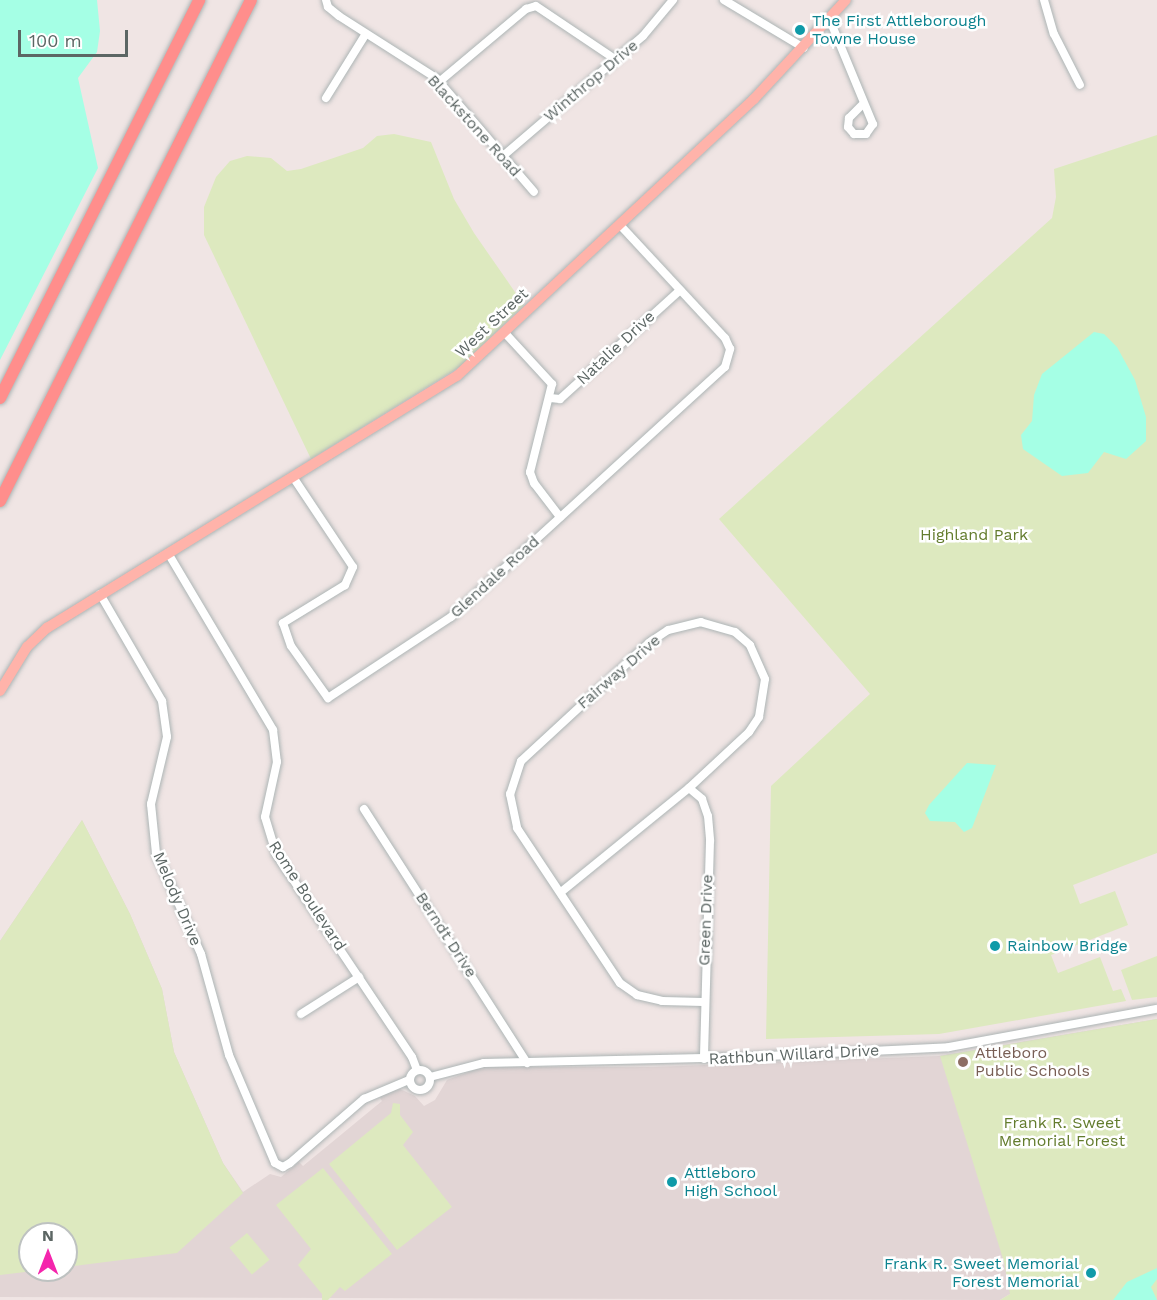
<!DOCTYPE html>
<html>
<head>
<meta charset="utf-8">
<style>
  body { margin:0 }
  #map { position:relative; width:1157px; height:1300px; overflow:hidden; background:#f0e5e4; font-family:"Work Sans",sans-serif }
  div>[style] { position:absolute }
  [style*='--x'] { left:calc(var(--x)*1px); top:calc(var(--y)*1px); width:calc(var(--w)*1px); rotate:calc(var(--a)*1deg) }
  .education>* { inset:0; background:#e2d5d5 }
  .green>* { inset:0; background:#dde9bf; transform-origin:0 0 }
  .water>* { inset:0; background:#a5ffe5 }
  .roads { filter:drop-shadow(0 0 2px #adb5b5) drop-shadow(0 0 2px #adb5b5) }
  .minor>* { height:8px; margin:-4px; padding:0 4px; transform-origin:4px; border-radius:4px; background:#fff }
  .minor>.ring { margin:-4px; padding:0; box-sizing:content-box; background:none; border:8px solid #fff; border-radius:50% }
  .major>* { height:10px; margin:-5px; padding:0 5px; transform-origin:5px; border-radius:5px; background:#ffb3aa }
  .highway>* { height:12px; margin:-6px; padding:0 6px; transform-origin:6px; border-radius:6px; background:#ff8e8c }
  .dots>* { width:16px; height:16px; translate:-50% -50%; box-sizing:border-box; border:3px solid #fff; border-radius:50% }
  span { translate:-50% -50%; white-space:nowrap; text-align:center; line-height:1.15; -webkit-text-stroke:5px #fff; paint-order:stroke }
  .culture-label { font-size:16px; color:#0d838f }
  .left { translate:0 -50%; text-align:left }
  .right { translate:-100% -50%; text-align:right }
  .street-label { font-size:16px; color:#5c6664 }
  .park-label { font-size:16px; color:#637c2d }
  .education-label { font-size:16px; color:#785e54 }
  .north { position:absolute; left:18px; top:1222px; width:60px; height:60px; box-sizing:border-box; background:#fff; border:2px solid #bec2c1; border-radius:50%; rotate:0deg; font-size:16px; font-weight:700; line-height:24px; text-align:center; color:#5c6664 }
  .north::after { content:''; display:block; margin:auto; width:21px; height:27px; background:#f425ac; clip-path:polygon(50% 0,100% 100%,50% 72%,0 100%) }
  .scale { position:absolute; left:18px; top:30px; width:110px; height:27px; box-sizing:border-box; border:3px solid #5c6664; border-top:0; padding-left:8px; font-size:18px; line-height:21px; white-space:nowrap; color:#5c6664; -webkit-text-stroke:4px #fff; paint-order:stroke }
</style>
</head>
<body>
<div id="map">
  <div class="education">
    <i style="clip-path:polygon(evenodd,82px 820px,130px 914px,162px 989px,174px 1052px,223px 1163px,243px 1192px,270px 1174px,281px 1177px,299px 1162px,303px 1166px,382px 1101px,379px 1096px,400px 1089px,415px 1096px,424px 1106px,435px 1100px,447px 1080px,482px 1067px,652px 1067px,938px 1056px,1157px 1019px,1010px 1294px,1000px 1300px,0 1297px,0 941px,82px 820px,30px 1234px,66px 1234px,66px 1270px,30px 1270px,30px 1234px)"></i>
  </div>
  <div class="green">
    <i style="clip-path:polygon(394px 134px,431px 142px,454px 199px,474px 233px,524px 305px,461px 366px,311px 459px,204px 235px,204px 207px,216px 177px,230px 161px,247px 156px,271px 158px,287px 171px,301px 169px,363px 148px,377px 136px)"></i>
    <i style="clip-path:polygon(1157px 135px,1157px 853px,1073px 885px,1080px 904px,1115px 891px,1128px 925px,1051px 955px,1058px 973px,1100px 957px,1113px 991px,1121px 989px,1126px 1001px,939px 1034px,766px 1039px,771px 786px,870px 694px,719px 519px,1052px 218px,1056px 197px,1054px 169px)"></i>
    <i style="clip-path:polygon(82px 820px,130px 914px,162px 989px,174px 1052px,223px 1163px,243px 1193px,177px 1253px,66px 1267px,66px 1234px,30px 1234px,30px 1270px,42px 1270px,0 1275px,0 941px)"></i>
    <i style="clip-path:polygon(1157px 956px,1157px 997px,1132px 1000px,1121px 970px)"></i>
    <i style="clip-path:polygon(1157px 1019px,1157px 1300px,1000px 1300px,1010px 1294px,1004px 1262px,940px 1056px)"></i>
    <i style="clip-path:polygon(393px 1103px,400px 1104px,400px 1115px,413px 1132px,403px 1145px,452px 1207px,397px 1250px,329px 1164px,391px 1113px)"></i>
    <i style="clip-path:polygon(323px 1168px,392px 1254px,345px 1291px,340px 1287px,328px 1300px,322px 1300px,322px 1294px,298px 1265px,311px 1249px,276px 1205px)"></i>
    <i style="left:247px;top:1233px;width:35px;height:23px;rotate:50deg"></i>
  </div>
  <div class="water">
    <i style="clip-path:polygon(0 0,97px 0,100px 31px,97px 52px,78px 78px,98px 168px,0 360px)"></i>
    <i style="clip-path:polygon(1094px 332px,1104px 334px,1117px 347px,1135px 380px,1146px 417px,1146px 441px,1126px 459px,1104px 452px,1088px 473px,1062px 476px,1023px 449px,1021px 435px,1032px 421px,1034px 395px,1042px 374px)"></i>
    <i style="clip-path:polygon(967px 763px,996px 765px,972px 828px,964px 832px,955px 822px,930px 821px,925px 813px,929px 805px)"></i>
    <i style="clip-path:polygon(1157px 1268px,1157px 1279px,1151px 1287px,1157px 1300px,1113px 1300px,1127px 1282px)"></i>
  </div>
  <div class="roads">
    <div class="minor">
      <i style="--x:326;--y:0;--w:7;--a:74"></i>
      <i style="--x:328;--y:7;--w:14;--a:39"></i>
      <i style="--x:339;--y:16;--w:115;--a:32.6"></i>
      <i style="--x:436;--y:78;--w:150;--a:49.3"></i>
      <i style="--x:724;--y:0;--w:93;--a:31"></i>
      <i style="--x:1044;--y:0;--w:35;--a:74"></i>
      <i style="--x:1054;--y:34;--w:57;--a:63"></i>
      <i style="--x:829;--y:18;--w:115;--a:67.5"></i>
      <i style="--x:873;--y:124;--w:12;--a:125"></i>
      <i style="--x:866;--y:134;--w:12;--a:180"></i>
      <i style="--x:854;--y:134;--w:9;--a:-131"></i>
      <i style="--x:848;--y:127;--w:9;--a:-84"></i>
      <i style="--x:849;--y:118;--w:18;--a:-45"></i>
      <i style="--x:439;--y:82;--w:114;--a:-40"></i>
      <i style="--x:526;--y:9;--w:10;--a:-17"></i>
      <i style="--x:536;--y:6;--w:95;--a:33.9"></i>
      <i style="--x:326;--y:98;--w:74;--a:-58.2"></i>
      <i style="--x:503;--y:156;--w:184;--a:-40.6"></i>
      <i style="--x:643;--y:36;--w:47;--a:-50.2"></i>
      <i style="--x:504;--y:332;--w:71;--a:47.3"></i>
      <i style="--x:552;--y:384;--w:91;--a:104"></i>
      <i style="--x:530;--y:472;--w:12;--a:70"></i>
      <i style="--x:534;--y:483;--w:43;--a:52.6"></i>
      <i style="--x:550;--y:398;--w:10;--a:6"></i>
      <i style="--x:560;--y:399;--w:162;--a:-42.2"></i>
      <i style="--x:293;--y:477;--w:108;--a:56.3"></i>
      <i style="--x:353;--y:567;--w:20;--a:114"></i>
      <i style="--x:345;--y:585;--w:73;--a:148.5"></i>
      <i style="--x:283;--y:623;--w:24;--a:71"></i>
      <i style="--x:291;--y:646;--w:64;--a:54.6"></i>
      <i style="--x:328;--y:698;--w:147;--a:-33.4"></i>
      <i style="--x:451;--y:617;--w:371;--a:-42.4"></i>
      <i style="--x:725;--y:367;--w:19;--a:-74"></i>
      <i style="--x:730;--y:349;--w:12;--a:-114"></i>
      <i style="--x:725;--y:338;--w:154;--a:-132.9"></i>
      <i style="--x:168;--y:553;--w:206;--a:59.3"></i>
      <i style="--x:273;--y:730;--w:32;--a:83"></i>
      <i style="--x:277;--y:762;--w:56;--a:102.3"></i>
      <i style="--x:265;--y:817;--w:39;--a:73"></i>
      <i style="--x:276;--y:854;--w:244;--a:56.2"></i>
      <i style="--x:412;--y:1057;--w:14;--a:69"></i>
      <i style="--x:100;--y:594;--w:124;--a:59.9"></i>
      <i style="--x:162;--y:701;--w:36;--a:82"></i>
      <i style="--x:167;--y:737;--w:69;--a:103.4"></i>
      <i style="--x:151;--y:804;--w:49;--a:84.2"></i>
      <i style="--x:156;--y:853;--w:111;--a:66"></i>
      <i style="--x:201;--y:954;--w:105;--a:74.5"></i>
      <i style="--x:229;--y:1055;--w:117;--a:66.9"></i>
      <i style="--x:275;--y:1163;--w:9;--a:27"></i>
      <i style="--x:283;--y:1167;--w:8;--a:-30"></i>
      <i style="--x:290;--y:1163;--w:98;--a:-40.9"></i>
      <i style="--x:364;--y:1099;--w:49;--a:-22.9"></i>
      <i style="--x:689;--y:788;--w:17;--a:40"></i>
      <i style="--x:702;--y:799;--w:18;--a:71"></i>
      <i style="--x:708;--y:816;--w:25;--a:85"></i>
      <i style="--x:710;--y:841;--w:218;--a:91.6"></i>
      <i style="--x:364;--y:809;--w:302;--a:57.3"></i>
      <i style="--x:561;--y:892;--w:165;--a:-39.1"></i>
      <i style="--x:689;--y:788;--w:82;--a:-43"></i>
      <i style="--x:749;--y:732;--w:18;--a:-56"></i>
      <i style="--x:759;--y:717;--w:38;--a:-81"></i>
      <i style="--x:765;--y:679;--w:37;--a:-114"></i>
      <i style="--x:750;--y:645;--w:20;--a:-139"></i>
      <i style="--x:735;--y:632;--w:35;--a:-164"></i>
      <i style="--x:701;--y:622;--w:34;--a:166"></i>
      <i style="--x:668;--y:630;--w:23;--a:146"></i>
      <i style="--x:649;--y:643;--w:174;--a:137.3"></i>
      <i style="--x:521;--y:761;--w:35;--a:108"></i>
      <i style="--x:510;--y:794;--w:35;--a:78"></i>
      <i style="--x:517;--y:828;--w:186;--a:56.4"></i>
      <i style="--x:620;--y:983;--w:21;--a:35"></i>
      <i style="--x:637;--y:995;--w:26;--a:13"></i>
      <i style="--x:662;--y:1001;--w:41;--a:1.4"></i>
      <i style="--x:301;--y:1014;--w:69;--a:-32.5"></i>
      <i class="ring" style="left:410px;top:1070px;width:12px;height:12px"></i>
      <i style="--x:430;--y:1077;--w:56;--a:-14.5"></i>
      <i style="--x:484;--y:1063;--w:263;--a:-1.3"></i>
      <i style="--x:747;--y:1057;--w:202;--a:-2.8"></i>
      <i style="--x:949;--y:1047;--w:211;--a:-10.4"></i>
    </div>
    <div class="major">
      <i style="--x:0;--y:691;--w:52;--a:-58.5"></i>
      <i style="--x:27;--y:647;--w:28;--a:-44"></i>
      <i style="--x:47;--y:628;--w:481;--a:-31.6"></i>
      <i style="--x:457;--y:376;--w:406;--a:-43"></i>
      <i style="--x:754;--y:99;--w:135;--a:-47.1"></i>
    </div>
    <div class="highway">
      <i style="--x:0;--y:398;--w:445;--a:-63.4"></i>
      <i style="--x:0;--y:501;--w:560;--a:-63.39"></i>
    </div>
  </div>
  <div class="dots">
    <i style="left:800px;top:30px;background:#0f9aa8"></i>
    <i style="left:995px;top:946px;background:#0f9aa8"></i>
    <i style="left:963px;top:1062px;background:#8d6e63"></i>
    <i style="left:672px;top:1182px;background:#0f9aa8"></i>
    <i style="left:1091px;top:1273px;background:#0f9aa8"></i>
  </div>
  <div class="culture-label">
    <span class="left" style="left:812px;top:30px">The First Attleborough<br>Towne House</span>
    <span class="left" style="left:1007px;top:946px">Rainbow Bridge</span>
    <span class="left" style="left:684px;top:1182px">Attleboro<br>High School</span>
    <span class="right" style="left:1079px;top:1273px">Frank R. Sweet Memorial<br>Forest Memorial</span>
  </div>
  <div class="street-label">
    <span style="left:591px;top:81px;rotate:-40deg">Winthrop Drive</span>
    <span style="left:474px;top:126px;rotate:48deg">Blackstone Road</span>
    <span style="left:492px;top:323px;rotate:-43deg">West Street</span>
    <span style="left:616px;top:348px;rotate:-43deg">Natalie Drive</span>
    <span style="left:495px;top:577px;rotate:-42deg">Glendale Road</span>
    <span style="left:619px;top:672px;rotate:-41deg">Fairway Drive</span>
    <span style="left:307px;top:896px;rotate:57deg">Rome Boulevard</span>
    <span style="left:177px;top:899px;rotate:67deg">Melody Drive</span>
    <span style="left:706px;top:920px;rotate:-88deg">Green Drive</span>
    <span style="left:446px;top:935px;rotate:57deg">Berndt Drive</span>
    <span style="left:794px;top:1055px;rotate:-3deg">Rathbun Willard Drive</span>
  </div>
  <div class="park-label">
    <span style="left:974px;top:535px">Highland Park</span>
    <span style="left:1062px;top:1132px">Frank R. Sweet<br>Memorial Forest</span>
  </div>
  <div class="education-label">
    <span class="left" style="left:975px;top:1062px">Attleboro<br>Public Schools</span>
  </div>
  <div class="north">N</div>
  <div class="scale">100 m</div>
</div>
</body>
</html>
